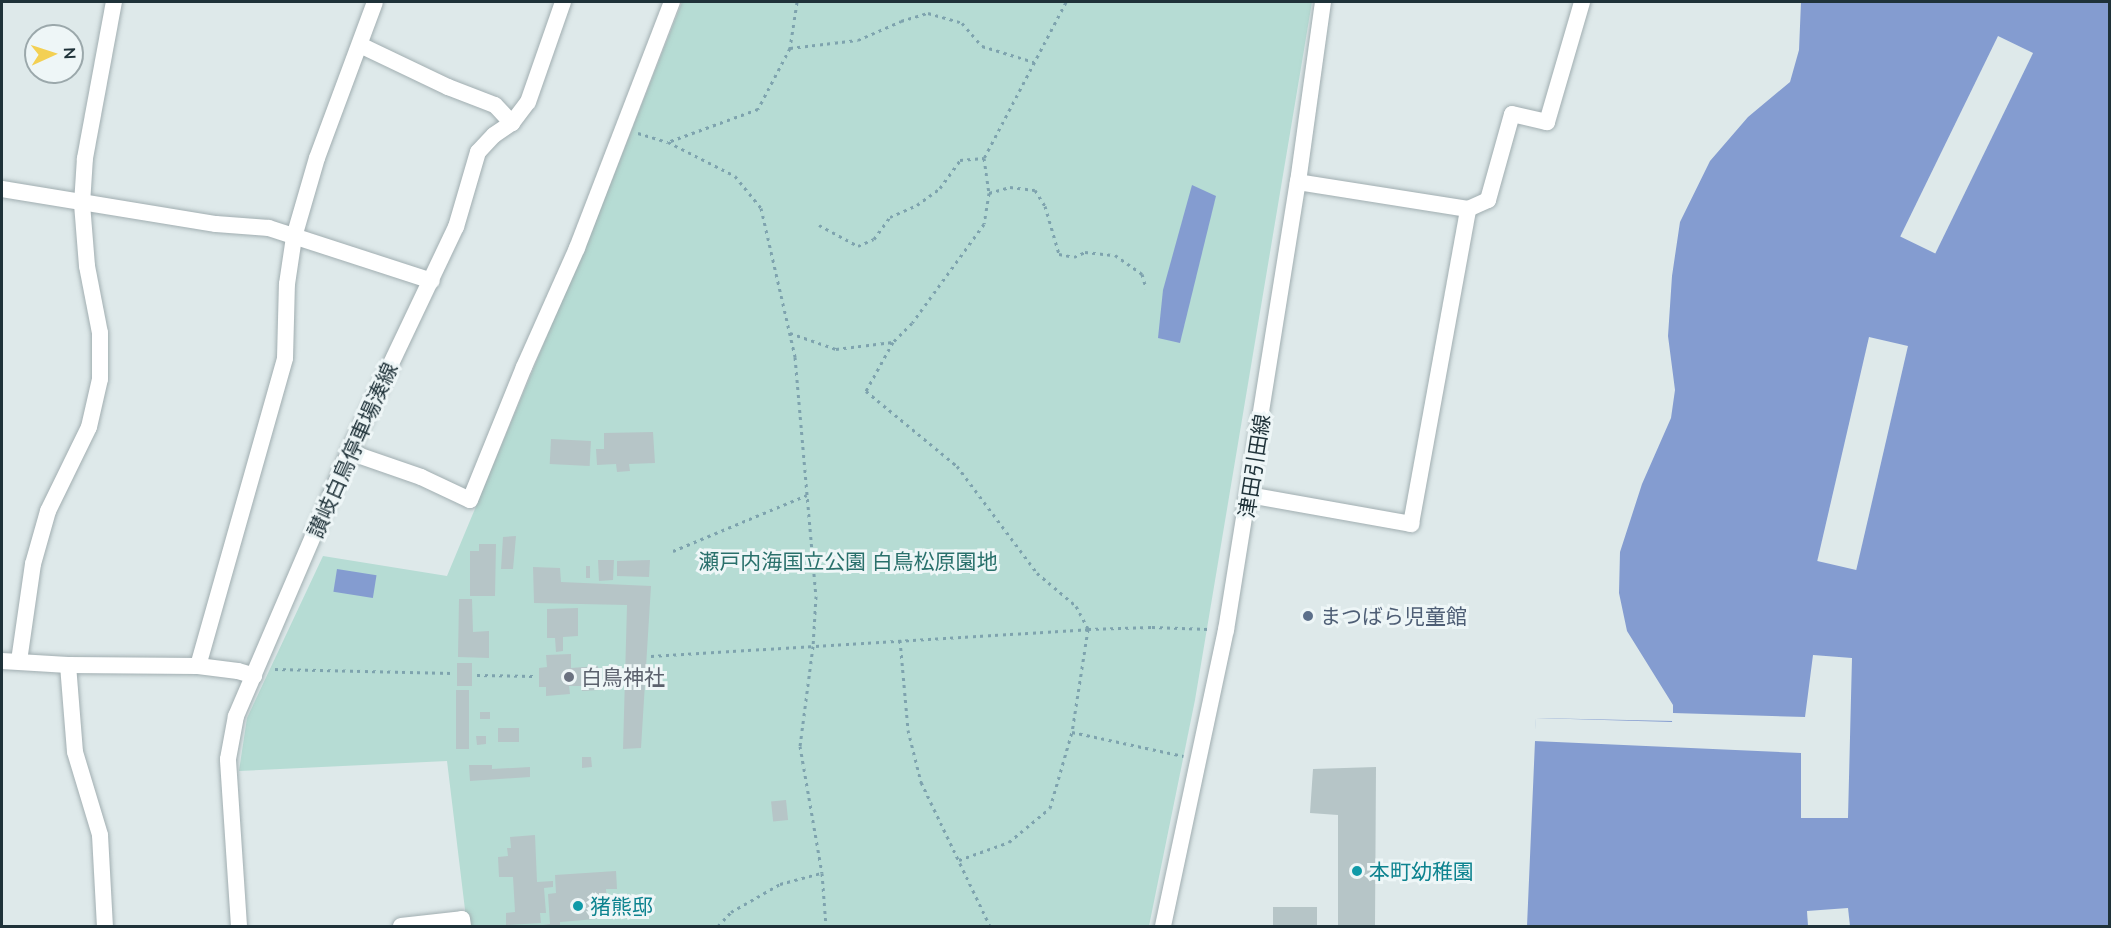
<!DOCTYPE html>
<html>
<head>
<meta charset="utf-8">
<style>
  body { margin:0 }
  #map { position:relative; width:2111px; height:928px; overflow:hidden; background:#dee9ea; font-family:Mulish,"Noto Sans JP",sans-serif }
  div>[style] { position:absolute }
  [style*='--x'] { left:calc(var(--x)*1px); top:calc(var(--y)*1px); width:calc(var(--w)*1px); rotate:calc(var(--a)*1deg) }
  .green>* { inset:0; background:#b6dcd4 }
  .water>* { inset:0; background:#849cd0; transform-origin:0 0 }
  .pier>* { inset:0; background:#dee9ea; transform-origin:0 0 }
  .building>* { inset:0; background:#b6c5c7; transform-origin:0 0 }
  .path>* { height:3px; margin-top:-1.5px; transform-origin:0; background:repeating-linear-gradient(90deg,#7ea3ae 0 3px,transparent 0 7.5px) }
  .roads { filter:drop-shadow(0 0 2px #a1aeb1) drop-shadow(0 0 2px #a1aeb1) }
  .minor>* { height:16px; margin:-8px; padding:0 8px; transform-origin:8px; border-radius:8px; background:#fff }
  .tertiary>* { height:16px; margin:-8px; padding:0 8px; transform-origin:8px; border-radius:8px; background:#fff }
  .secondary>* { height:16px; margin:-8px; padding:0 8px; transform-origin:8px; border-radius:8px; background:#fff }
  .dots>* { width:16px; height:16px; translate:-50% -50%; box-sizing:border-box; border:3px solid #eef6f7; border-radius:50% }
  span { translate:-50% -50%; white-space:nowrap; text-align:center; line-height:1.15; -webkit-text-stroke:6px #eef6f7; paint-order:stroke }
  .street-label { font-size:21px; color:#1f3239 }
  .park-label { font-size:21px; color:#29706b }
  .service-label { font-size:21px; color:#4e5e75 }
  .left { translate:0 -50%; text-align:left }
  .worship-label { font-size:21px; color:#5b616d }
  .culture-label { font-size:21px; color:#0d838f }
  .frame { position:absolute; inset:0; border:3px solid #1f3239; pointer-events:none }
  .north { position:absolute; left:24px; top:24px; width:60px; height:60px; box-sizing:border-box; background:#eef6f7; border:2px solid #9ba8ab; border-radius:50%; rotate:87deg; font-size:16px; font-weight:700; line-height:24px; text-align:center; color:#1f3239 }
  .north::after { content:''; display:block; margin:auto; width:21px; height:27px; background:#f3d053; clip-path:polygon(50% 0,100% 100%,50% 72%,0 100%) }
</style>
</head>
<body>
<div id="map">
  <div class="green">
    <i style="clip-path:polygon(682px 2px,1312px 2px,1195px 700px,1149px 926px,467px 926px,447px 761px,239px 771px,247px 718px,323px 556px,447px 576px,614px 175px)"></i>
  </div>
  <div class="water">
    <i style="clip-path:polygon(1801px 2px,2109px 2px,2109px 926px,1527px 926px,1536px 718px,1673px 721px,1673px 705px,1627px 631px,1619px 593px,1620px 552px,1642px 484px,1671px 418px,1675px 390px,1668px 336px,1672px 276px,1680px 222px,1710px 161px,1748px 117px,1790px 82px,1799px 50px)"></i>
    <i style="clip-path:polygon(1192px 185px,1216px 196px,1180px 343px,1158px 338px,1163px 290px)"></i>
    <i style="left:337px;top:569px;width:40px;height:23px;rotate:9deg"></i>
  </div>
  <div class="pier">
    <i style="left:1998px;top:36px;width:39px;height:223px;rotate:26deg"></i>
    <i style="left:1869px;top:337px;width:40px;height:230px;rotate:13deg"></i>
    <i style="clip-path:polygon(1813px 655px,1852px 658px,1848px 818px,1801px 818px,1801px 753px,1534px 741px,1536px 718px,1672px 722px,1673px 713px,1805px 717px)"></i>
    <i style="clip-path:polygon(1848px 908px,1850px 926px,1808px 926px,1807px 911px)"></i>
  </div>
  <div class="building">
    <i style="clip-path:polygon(653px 432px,655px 463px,629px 464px,630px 471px,617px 472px,616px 464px,597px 465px,596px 449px,604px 449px,604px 433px)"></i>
    <i style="left:551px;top:439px;width:40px;height:25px;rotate:3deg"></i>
    <i style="clip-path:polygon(516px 536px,513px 569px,501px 569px,503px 537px)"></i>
    <i style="clip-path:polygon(479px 544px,496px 544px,495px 596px,470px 596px,470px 551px,479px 551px)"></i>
    <i style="clip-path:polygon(598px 560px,614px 560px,613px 580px,599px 581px)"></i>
    <i style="clip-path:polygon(650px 560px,649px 577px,617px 576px,617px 561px)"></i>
    <i style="left:586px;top:566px;width:4px;height:12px"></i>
    <i style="clip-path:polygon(533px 567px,560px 568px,561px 582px,651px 586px,641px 748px,623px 749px,627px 605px,534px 603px)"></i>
    <i style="clip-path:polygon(459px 599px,472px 599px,473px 632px,489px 631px,489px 658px,458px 657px)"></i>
    <i style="clip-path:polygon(578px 608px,578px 636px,563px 637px,563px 651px,556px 652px,555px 638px,547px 638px,547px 609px)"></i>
    <i style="clip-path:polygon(571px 654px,571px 668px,598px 666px,599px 690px,582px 691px,582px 686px,569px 686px,570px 694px,546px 696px,546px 687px,539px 687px,539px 668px,547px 667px,546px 655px)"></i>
    <i style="left:457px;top:663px;width:15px;height:23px"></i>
    <i style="left:456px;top:690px;width:13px;height:59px"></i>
    <i style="left:490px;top:712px;width:7px;height:10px;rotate:90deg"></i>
    <i style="left:498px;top:728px;width:21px;height:14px"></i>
    <i style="clip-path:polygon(476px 736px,486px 736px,486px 744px,477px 745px)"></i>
    <i style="clip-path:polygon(582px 757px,591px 757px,592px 767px,582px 768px)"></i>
    <i style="clip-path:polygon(469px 765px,492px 765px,492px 769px,530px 767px,530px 777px,470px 781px)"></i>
    <i style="clip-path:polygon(1376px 767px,1375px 926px,1338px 926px,1338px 815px,1310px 813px,1313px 769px)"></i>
    <i style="left:786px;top:800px;width:20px;height:15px;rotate:84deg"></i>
    <i style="clip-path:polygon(535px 835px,537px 882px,553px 881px,553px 887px,544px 888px,546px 913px,540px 913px,541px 923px,506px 925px,506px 913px,515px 912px,513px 877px,499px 877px,498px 857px,508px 856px,507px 848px,511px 848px,510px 837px)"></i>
    <i style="clip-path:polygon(616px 871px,617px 889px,606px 889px,608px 918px,560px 922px,560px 926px,536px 926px,550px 924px,548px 894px,556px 893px,555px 875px)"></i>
    <i style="left:1273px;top:907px;width:44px;height:19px"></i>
  </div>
  <div class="path">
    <i style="--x:797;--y:2;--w:47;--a:98.7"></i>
    <i style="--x:790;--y:48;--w:69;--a:117.7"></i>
    <i style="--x:758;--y:109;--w:96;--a:159.9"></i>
    <i style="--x:668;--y:142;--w:75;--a:26.9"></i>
    <i style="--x:735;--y:176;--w:41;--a:50.9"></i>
    <i style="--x:761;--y:208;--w:153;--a:77.1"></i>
    <i style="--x:795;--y:357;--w:240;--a:85"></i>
    <i style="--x:816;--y:596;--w:50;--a:93.4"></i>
    <i style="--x:813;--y:646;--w:101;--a:97.4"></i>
    <i style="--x:800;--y:746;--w:129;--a:80.2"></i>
    <i style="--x:822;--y:873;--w:53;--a:85.7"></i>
    <i style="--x:1066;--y:2;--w:176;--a:117.7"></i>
    <i style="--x:984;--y:158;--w:35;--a:82"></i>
    <i style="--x:989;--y:193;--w:31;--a:99"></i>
    <i style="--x:984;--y:224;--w:122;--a:126"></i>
    <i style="--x:912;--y:323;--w:27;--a:135"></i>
    <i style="--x:893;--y:342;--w:56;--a:118.9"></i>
    <i style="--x:866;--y:391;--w:118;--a:39.5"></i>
    <i style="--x:957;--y:466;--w:134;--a:53.2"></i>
    <i style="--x:1037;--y:573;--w:51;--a:40.2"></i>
    <i style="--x:1076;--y:606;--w:26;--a:62"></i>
    <i style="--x:1088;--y:629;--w:104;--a:98.8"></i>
    <i style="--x:1072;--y:732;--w:114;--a:12.2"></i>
    <i style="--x:790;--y:48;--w:68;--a:-6.7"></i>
    <i style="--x:858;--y:40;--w:47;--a:-23.8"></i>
    <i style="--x:901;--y:21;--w:28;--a:-17"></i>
    <i style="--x:928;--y:13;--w:35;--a:16"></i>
    <i style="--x:962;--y:23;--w:30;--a:49"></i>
    <i style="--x:982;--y:46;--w:54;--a:17.1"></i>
    <i style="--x:638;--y:133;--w:31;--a:17"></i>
    <i style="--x:989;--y:193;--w:22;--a:-16"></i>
    <i style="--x:1010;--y:187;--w:25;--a:7"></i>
    <i style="--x:1035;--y:190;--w:19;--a:58"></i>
    <i style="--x:1045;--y:206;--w:50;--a:73.7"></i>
    <i style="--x:1059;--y:254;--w:15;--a:11"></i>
    <i style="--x:1074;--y:257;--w:12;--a:-24"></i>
    <i style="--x:1085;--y:252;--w:30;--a:6"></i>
    <i style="--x:1115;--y:255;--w:33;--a:35"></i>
    <i style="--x:1142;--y:274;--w:15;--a:74"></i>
    <i style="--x:819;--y:225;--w:44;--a:28.3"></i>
    <i style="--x:858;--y:246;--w:17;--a:-24"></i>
    <i style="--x:874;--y:239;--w:27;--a:-54"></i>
    <i style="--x:890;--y:217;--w:30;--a:-24"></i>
    <i style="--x:917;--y:205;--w:29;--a:-36"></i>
    <i style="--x:940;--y:188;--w:34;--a:-54"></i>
    <i style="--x:960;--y:160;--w:24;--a:-5"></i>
    <i style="--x:790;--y:333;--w:49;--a:19.2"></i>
    <i style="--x:836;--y:349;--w:57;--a:-7"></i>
    <i style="--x:673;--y:551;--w:145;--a:-22.7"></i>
    <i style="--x:900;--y:640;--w:90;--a:84.9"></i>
    <i style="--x:908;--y:730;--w:54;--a:76"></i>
    <i style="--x:921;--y:782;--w:160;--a:64.4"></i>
    <i style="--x:651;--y:656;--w:438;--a:-3.5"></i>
    <i style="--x:1088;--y:629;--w:64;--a:-1.8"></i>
    <i style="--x:1152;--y:627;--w:57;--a:2"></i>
    <i style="--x:275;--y:669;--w:177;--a:1.3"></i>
    <i style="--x:477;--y:675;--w:56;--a:1"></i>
    <i style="--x:959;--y:860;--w:53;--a:-19.8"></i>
    <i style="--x:1009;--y:842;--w:53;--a:-39.7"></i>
    <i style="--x:1050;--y:808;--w:79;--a:-73.9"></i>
    <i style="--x:718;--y:926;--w:19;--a:-47"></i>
    <i style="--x:731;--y:912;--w:56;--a:-29.7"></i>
    <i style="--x:780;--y:884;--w:42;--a:-15"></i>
  </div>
  <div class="roads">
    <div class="minor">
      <i style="--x:360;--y:45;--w:98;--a:25.5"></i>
      <i style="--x:448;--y:87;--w:50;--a:21"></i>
      <i style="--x:495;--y:105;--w:25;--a:47"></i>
      <i style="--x:2;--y:189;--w:217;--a:9.3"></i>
      <i style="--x:216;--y:224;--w:53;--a:4.3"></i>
      <i style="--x:269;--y:228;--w:171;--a:18"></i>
      <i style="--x:1468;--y:209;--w:22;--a:-24"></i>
      <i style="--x:1488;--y:200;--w:89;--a:-74.4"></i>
      <i style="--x:1512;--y:114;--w:36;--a:13"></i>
      <i style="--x:1547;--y:122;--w:125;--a:-73.7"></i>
      <i style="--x:349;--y:452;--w:76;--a:19.1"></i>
      <i style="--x:421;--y:477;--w:54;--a:25.1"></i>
      <i style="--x:470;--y:500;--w:144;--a:-67.9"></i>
      <i style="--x:524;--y:367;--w:130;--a:-66"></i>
      <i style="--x:577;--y:248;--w:264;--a:-68.9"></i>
      <i style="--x:1249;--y:495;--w:165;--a:10.1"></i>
      <i style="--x:1411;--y:524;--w:320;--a:-79.7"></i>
      <i style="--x:1468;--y:209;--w:172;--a:-171"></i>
      <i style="--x:19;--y:661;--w:98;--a:-81.8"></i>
      <i style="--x:33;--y:564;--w:55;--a:-74.2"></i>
      <i style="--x:48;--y:511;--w:93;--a:-64"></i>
      <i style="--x:89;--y:427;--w:49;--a:-77.1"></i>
      <i style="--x:100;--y:379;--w:46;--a:-90"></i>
      <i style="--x:100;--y:333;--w:68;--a:-101"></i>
      <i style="--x:87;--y:266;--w:62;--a:-94.6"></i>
      <i style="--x:82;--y:204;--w:46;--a:-86.3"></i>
      <i style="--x:85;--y:158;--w:159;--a:-79.5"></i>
      <i style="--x:68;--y:665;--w:87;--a:85.4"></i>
      <i style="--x:75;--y:752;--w:87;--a:73.2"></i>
      <i style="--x:100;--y:835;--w:91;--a:86.9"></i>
      <i style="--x:198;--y:666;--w:320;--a:-74.2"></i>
      <i style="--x:285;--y:358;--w:74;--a:-88.5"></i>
      <i style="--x:287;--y:284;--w:48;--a:-81.5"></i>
      <i style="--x:294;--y:237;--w:82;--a:-73.8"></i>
      <i style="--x:317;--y:158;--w:166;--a:-69.6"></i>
      <i style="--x:401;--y:926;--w:61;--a:-6.5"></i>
      <i style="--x:462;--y:919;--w:7;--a:82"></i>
    </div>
    <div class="tertiary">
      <i style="--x:2;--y:661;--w:66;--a:3.5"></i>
      <i style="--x:68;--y:665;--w:130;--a:0.4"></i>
      <i style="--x:198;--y:666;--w:40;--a:7.1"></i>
      <i style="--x:238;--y:671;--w:17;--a:17"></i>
    </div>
    <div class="secondary">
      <i style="--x:239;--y:926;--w:167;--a:-93.8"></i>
      <i style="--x:228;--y:759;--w:44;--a:-79.5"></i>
      <i style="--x:236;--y:716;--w:287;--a:-66.8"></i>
      <i style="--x:349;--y:452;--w:249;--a:-64.6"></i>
      <i style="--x:456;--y:227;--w:78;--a:-73.7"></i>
      <i style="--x:478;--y:152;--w:23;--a:-47"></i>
      <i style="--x:494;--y:135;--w:22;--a:-34"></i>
      <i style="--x:512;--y:123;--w:26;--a:-53"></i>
      <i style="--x:528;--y:102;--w:106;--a:-70.7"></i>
      <i style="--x:1163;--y:926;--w:303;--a:-78"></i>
      <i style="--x:1226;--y:630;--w:454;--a:-80.9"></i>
      <i style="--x:1298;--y:182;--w:182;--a:-82.1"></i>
    </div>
  </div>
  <div class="dots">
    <i style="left:1308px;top:616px;background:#5c6f8a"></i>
    <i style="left:569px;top:677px;background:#6b7280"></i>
    <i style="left:1357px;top:871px;background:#0f9aa8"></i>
    <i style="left:578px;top:906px;background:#0f9aa8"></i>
  </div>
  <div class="street-label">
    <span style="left:352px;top:450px;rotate:-66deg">讃岐白鳥停車場湊線</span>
    <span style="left:1254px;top:466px;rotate:-81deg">津田引田線</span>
  </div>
  <div class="park-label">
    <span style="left:848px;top:561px">瀬戸内海国立公園 白鳥松原園地</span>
  </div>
  <div class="service-label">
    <span class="left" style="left:1320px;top:616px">まつばら児童館</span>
  </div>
  <div class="worship-label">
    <span class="left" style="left:581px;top:677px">白鳥神社</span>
  </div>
  <div class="culture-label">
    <span class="left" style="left:1369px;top:871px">本町幼稚園</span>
    <span class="left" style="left:590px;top:906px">猪熊邸</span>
  </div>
  <div class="frame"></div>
  <div class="north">N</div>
</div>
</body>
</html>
